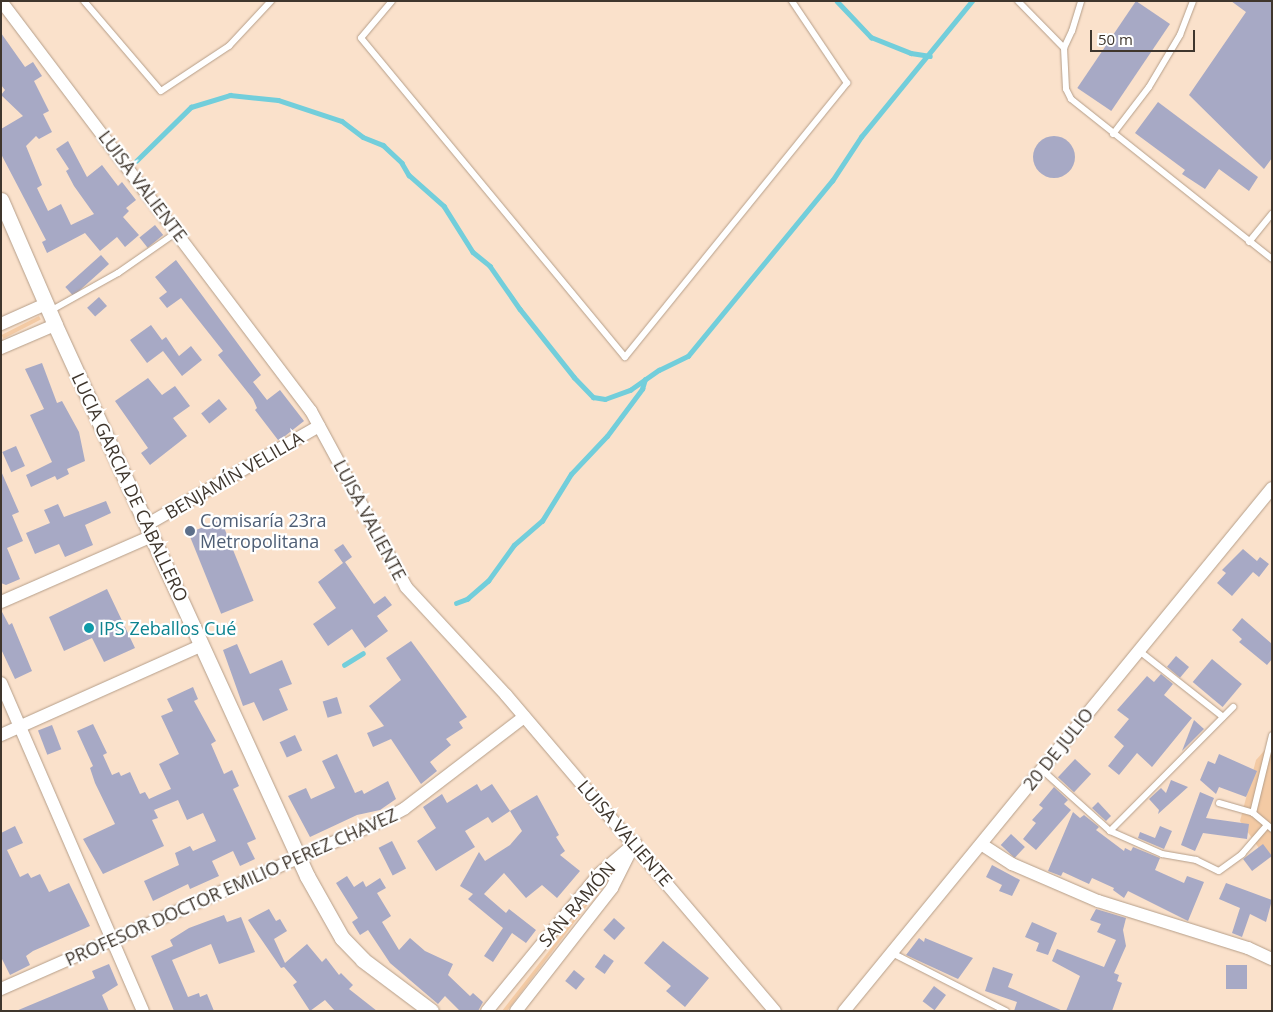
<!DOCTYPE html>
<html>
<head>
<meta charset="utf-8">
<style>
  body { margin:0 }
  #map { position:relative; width:1273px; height:1012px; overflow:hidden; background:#fae1cb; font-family:"Open Sans",sans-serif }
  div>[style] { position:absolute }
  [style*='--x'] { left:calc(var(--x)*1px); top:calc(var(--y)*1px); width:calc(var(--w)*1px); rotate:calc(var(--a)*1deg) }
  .green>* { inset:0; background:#f3caa4; transform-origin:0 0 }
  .stream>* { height:4.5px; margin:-2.25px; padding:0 2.25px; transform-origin:2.25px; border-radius:2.25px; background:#72cedb }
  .building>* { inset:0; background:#a7a9c5; transform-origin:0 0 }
  .round { border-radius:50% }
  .roads { filter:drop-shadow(0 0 1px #b59e89) drop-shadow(0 0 1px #b59e89) }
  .service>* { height:6px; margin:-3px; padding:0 3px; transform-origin:3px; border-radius:3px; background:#fff }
  .minor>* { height:12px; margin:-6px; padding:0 6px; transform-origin:6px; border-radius:6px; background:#fff }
  .tertiary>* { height:15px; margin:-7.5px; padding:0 7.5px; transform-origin:7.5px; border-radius:7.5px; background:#fff }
  .dots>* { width:14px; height:14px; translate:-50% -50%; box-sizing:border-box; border:2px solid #fff; border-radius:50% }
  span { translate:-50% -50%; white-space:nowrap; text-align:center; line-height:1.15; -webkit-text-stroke:4.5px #fff; paint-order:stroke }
  .street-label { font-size:18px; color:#3f362d }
  .service-label { font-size:18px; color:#4e5e75 }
  .left { translate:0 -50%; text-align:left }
  .culture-label { font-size:18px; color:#0d838f }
  .frame { position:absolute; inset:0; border:2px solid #3f362d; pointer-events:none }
  .scale { position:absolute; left:1090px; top:30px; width:105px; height:22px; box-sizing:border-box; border:2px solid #3f362d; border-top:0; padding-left:6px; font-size:15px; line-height:18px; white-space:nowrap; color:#3f362d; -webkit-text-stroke:4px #fff; paint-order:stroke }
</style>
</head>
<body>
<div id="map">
  <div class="green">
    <i style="left:39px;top:316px;width:4px;height:42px;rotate:63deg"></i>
    <i style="clip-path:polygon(1272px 742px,1272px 854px,1263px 854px,1240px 821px,1256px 760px)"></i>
    <i style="clip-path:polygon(602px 886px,507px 1011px,502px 1011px,600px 886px)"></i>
  </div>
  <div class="stream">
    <i style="--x:837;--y:1;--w:50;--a:46.6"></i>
    <i style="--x:871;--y:37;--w:43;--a:21.8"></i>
    <i style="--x:911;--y:53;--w:19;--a:9"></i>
    <i style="--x:136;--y:161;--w:77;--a:-44.5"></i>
    <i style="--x:191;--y:107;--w:41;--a:-17.1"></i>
    <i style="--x:230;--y:95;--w:48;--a:5.9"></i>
    <i style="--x:278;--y:100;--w:67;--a:18.2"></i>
    <i style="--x:342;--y:121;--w:26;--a:37"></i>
    <i style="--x:363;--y:137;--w:22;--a:22"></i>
    <i style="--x:383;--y:145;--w:26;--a:43"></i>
    <i style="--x:402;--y:163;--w:14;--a:60"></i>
    <i style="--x:409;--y:175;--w:47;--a:41.5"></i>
    <i style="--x:444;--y:206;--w:54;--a:57.8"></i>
    <i style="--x:473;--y:252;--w:22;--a:39"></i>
    <i style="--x:490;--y:266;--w:52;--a:55.1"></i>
    <i style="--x:520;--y:309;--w:87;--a:51.5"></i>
    <i style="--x:574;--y:377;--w:28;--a:46"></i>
    <i style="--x:593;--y:397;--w:12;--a:9"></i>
    <i style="--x:605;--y:399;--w:27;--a:-20"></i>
    <i style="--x:630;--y:390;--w:35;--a:-35"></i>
    <i style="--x:659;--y:370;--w:32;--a:-26"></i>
    <i style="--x:688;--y:356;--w:227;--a:-50.6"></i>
    <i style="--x:832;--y:181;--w:53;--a:-56.6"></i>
    <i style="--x:861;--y:137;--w:176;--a:-50.8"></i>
    <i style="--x:456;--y:603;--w:12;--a:-20"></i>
    <i style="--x:467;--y:599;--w:28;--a:-41"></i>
    <i style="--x:488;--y:581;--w:44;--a:-54.2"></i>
    <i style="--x:514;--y:545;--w:37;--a:-41"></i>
    <i style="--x:542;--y:521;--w:55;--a:-58.3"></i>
    <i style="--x:571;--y:474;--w:52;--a:-46.5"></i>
    <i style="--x:607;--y:436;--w:59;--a:-53.3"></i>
    <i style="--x:642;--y:389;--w:10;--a:-73"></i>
    <i style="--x:344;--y:665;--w:22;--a:-32"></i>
  </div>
  <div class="building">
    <i style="left:1136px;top:1px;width:41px;height:105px;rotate:34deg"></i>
    <i style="clip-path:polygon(1231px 1px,1272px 1px,1272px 158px,1264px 169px,1189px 95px,1246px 12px)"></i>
    <i style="clip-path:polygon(1px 33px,25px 67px,33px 62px,42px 76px,34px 81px,49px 111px,43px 114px,52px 132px,39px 139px,36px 136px,26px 146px,42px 185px,37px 188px,48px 211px,61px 204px,71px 225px,94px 214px,74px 186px,66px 171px,69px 169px,56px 149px,68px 141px,87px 177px,102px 165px,118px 186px,122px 182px,136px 200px,126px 208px,129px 211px,123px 217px,139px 235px,125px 247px,117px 237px,100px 251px,85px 233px,47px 253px,42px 242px,46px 240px,1px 154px,1px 129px,23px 116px,1px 95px,5px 90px,1px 85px)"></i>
    <i style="clip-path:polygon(1158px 102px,1258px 177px,1249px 191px,1219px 169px,1205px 189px,1182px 174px,1185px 170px,1135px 133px)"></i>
    <i class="round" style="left:1033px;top:136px;width:42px;height:42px"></i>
    <i style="left:155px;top:225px;width:13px;height:20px;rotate:51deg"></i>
    <i style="left:101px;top:255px;width:12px;height:48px;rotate:48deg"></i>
    <i style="clip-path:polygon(176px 260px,261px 375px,253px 382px,267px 400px,280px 390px,304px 421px,285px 436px,278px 440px,255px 410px,257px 408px,253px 399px,218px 355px,223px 351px,181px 298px,167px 308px,159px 298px,167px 292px,155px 277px)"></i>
    <i style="left:99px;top:297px;width:12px;height:16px;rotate:48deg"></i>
    <i style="clip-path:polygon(151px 325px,162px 340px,166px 337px,179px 356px,191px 346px,202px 360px,182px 376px,163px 351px,147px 363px,130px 340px)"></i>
    <i style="clip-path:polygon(42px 363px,57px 403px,62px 401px,79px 432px,85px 461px,67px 469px,69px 474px,57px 480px,55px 476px,31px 487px,26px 475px,52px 462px,30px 415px,44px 409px,25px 369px)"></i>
    <i style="clip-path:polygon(148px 378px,162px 395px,175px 386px,190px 406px,173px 418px,187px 436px,150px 465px,141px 453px,148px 448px,115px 401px)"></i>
    <i style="left:219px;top:399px;width:13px;height:23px;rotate:51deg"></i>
    <i style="left:16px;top:446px;width:22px;height:15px;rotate:66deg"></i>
    <i style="clip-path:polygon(1px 471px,19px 512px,12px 515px,23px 541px,7px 548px,20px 579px,6px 585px,1px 583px)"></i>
    <i style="clip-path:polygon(106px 501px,111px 513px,85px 525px,93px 545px,65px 557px,59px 544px,35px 554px,26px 533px,50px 523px,44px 510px,58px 504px,64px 517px)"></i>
    <i style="left:221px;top:520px;width:87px;height:35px;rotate:68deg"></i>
    <i style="clip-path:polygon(343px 544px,352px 557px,345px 562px,374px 604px,385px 596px,392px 605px,377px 616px,388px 631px,365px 648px,352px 629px,328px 646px,313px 624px,336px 608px,318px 582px,343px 563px,334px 550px)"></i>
    <i style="clip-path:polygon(1243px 549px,1257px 561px,1260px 557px,1269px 564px,1259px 577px,1253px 572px,1232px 596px,1217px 583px,1226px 573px,1222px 570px)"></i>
    <i style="clip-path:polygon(107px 589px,135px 648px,104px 662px,92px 638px,64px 651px,49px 617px)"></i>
    <i style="clip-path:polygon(1px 610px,9px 625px,12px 623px,32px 671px,15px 679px,1px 649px)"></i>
    <i style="clip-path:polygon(1242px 618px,1272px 644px,1272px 659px,1267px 665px,1239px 642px,1242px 639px,1232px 630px)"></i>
    <i style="clip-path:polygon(411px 641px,467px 717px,459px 722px,463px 728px,446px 739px,451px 745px,430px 762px,437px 771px,421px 784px,391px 739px,373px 747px,367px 733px,384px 726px,369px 706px,401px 680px,386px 658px)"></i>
    <i style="clip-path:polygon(237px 644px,250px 674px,282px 660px,292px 684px,279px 689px,288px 710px,263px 721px,254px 702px,243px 706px,223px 650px)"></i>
    <i style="left:1176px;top:656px;width:17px;height:14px;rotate:40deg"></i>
    <i style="left:1212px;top:659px;width:39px;height:30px;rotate:40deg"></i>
    <i style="clip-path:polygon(1161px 674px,1173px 684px,1164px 695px,1192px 718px,1152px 767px,1137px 753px,1119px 775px,1108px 766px,1124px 746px,1114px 737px,1129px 719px,1117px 710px,1147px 676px,1154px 682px)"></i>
    <i style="clip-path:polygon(193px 687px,198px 699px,194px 701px,216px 741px,211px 744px,224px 774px,232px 770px,239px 786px,233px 789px,256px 839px,247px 843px,255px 859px,240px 866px,233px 851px,212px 861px,219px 876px,190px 889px,188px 884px,153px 901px,144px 881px,179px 865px,175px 853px,190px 846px,193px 851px,216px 841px,203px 813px,187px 820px,178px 800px,154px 810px,158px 818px,152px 820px,164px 846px,103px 874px,83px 839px,115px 824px,95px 783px,90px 768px,93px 766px,77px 731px,93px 724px,107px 753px,103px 755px,112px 775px,119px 772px,121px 776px,130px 772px,140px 794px,145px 792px,149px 799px,171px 789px,159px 764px,179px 754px,161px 716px,173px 711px,167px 699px)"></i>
    <i style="left:337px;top:697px;width:17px;height:15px;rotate:73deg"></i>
    <i style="clip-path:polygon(1194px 720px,1204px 729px,1182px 751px)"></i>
    <i style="left:52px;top:725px;width:26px;height:15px;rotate:69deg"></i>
    <i style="left:295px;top:735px;width:17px;height:17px;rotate:65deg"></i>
    <i style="clip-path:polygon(337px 754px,355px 793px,362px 790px,364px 794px,388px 781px,396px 799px,380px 810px,357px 815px,310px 837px,288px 796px,306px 788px,311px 799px,335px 788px,322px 761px)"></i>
    <i style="clip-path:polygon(1219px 754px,1257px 771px,1246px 797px,1219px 787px,1216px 794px,1200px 780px,1208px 761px,1215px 764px)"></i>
    <i style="left:1075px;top:759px;width:22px;height:25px;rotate:43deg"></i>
    <i style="clip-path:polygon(1171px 780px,1188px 787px,1158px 814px,1159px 810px,1149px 799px,1161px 788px,1166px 793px)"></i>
    <i style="clip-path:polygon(477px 784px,481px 791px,492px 784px,510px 811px,492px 823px,488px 817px,465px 831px,475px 847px,436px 871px,417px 841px,436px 828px,423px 807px,442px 794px,447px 803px)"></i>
    <i style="clip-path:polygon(1054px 787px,1068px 800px,1064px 804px,1071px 810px,1036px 850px,1023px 839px,1036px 823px,1032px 820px,1043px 808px,1039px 805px)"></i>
    <i style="clip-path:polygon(1200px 792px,1214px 798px,1206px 818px,1249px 824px,1247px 839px,1203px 833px,1195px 851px,1181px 845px)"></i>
    <i style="clip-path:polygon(537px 795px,559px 835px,556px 837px,565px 851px,560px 855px,580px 871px,557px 898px,542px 885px,526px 898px,504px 873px,484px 894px,506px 913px,509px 909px,536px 930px,526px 943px,512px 933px,493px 962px,484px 956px,503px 928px,468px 899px,473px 894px,460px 886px,479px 852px,485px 861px,510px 845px,522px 831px,510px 811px)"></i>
    <i style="clip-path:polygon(1098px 802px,1111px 816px,1106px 821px,1092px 808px)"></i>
    <i style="clip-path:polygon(1073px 812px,1080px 818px,1084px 815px,1099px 827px,1096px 830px,1124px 851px,1125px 848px,1131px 851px,1133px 847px,1160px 858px,1155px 870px,1184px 883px,1187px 876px,1204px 882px,1188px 921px,1128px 891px,1124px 898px,1113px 890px,1114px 888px,1092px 878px,1089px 884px,1063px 872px,1061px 876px,1048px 871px)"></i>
    <i style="clip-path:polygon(15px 826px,23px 843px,7px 850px,20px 877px,28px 873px,31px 878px,40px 874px,49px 892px,69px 883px,90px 926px,33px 951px,26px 956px,30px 965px,10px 975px,1px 957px,1px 833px)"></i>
    <i style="clip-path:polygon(1160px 826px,1172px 831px,1164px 849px,1138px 838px,1140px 832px,1155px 838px)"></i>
    <i style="left:1011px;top:834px;width:19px;height:15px;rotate:43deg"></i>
    <i style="left:392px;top:841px;width:31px;height:15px;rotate:63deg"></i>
    <i style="left:1263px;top:844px;width:15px;height:25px;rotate:53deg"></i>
    <i style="clip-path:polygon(992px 865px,1020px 880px,1012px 896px,999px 891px,1002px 885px,986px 877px)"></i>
    <i style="clip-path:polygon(347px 876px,354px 887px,363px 881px,366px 887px,380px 878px,386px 888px,377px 893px,391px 916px,382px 922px,399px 950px,410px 938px,425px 951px,453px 964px,448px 975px,470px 996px,473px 993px,483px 1002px,478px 1011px,460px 1011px,445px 996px,438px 1004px,390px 963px,368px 930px,360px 935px,352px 922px,358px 918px,336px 883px)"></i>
    <i style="clip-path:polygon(1226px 883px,1272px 900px,1266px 922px,1250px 914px,1242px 937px,1232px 933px,1240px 908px,1219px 899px)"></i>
    <i style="clip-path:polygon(269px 909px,276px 921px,280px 919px,287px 931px,274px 939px,285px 963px,307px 944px,322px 962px,326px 958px,339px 975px,341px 973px,353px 985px,349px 989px,377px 1011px,335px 1011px,325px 1000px,310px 1011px,293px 985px,297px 982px,284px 967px,281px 968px,248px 920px)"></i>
    <i style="clip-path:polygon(1096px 909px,1126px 918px,1123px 930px,1126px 946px,1114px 973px,1119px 975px,1117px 981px,1122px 983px,1112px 1011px,1066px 1011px,1080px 976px,1052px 961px,1057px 949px,1104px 967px,1116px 940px,1097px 932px,1101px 924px,1090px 920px)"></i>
    <i style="clip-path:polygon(224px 915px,227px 922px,241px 917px,255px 952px,219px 964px,211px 944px,172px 960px,188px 997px,199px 993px,200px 997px,207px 994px,214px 1011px,174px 1011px,151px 956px,173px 946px,170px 940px,189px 928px)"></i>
    <i style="left:614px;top:918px;width:15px;height:16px;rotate:42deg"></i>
    <i style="clip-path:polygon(1032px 922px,1057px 933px,1048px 955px,1036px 951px,1039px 943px,1025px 937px)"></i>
    <i style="clip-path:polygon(919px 938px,924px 942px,925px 938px,973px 958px,958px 979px,906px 955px)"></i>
    <i style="clip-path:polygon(663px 941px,709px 978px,685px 1007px,666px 991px,671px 986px,644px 963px)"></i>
    <i style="left:604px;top:954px;width:12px;height:16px;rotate:35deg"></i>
    <i style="clip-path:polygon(109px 964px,118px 985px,102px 995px,109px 1011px,16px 1011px,95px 978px,92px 971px)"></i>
    <i style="left:1226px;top:965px;width:21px;height:24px"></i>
    <i style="clip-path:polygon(993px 967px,1013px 974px,1008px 987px,1063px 1011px,1014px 1011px,1017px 1002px,985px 991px)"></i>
    <i style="left:574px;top:970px;width:14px;height:14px;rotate:39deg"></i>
    <i style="left:934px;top:986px;width:15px;height:19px;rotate:37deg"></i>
  </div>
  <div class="roads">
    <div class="service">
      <i style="--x:84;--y:1;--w:118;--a:49.5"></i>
      <i style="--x:161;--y:91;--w:82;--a:-33.5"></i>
      <i style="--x:229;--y:46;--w:62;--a:-47"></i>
      <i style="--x:392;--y:1;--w:48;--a:130"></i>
      <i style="--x:361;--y:38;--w:414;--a:50.4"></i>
      <i style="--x:625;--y:357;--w:353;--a:-51"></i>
      <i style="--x:847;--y:83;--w:99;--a:-123.9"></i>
      <i style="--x:1018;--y:1;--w:66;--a:45.6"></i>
      <i style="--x:1064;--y:48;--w:41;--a:87.2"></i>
      <i style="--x:1066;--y:89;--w:11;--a:63"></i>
      <i style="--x:1071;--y:99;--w:257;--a:38.5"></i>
      <i style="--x:1064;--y:48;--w:19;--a:-65"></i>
      <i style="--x:1072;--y:31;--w:31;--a:-73"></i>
      <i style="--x:1113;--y:134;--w:59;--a:-52.5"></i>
      <i style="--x:1149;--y:87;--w:61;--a:-59.2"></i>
      <i style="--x:1180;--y:35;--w:36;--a:-69"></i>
      <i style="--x:1249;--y:242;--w:36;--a:-51"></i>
      <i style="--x:50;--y:311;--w:78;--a:-29.2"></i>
      <i style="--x:118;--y:273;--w:72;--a:-34.8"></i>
      <i style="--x:1138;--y:650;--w:108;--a:38.2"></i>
      <i style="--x:1041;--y:769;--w:93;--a:41.9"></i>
      <i style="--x:1110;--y:831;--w:57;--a:23.9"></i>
      <i style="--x:1162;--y:854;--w:35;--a:10"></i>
      <i style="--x:1196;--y:860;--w:25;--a:26"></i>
      <i style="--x:1219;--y:871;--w:29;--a:-36"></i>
      <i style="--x:1242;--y:854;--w:38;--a:-49"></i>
      <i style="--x:1219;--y:803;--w:35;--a:16"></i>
      <i style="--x:1253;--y:813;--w:25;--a:40"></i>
      <i style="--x:1253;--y:813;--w:80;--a:-76.3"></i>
      <i style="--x:1110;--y:831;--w:175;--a:-45.2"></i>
      <i style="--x:892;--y:953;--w:128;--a:27"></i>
    </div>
    <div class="minor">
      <i style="--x:1;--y:1;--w:514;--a:52.91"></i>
      <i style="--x:311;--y:411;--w:200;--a:61.6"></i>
      <i style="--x:406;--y:587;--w:147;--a:47.2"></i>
      <i style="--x:506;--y:695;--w:415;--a:49.6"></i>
      <i style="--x:1;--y:324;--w:49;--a:-24"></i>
      <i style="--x:1;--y:348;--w:59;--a:-23.1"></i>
      <i style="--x:148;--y:524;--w:197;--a:-29.8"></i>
      <i style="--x:1;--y:602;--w:165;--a:-23.6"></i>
      <i style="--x:1;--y:683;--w:357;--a:66.6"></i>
      <i style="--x:1;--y:735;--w:220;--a:-24.1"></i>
      <i style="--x:981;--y:844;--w:37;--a:33"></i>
      <i style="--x:1012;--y:864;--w:94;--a:23.3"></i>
      <i style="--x:1098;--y:901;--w:157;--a:17.4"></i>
      <i style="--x:1248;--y:948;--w:26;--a:25"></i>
      <i style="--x:1;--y:989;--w:416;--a:-23.8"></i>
      <i style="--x:382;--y:821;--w:26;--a:-29"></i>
      <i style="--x:405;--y:808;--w:150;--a:-37.4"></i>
      <i style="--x:487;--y:1011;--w:177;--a:-50.7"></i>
      <i style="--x:599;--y:874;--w:48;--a:-40.7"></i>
      <i style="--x:516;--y:1011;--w:156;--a:-52"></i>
      <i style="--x:612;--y:888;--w:42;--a:-63.4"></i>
      <i style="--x:844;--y:1011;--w:676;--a:-50.7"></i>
    </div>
    <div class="tertiary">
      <i style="--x:1;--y:200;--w:136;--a:66.6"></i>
      <i style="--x:55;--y:325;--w:606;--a:65.42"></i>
      <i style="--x:307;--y:876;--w:71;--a:60.6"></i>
      <i style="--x:342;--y:938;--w:30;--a:46"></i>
      <i style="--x:363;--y:960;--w:85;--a:36.9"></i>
    </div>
  </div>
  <div class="dots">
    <i style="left:190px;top:531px;background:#5c6f8a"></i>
    <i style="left:89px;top:628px;background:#0f9aa8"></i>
  </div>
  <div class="street-label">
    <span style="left:143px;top:186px;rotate:53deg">LUISA VALIENTE</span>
    <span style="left:234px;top:475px;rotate:-30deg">BENJAMÍN VELILLA</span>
    <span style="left:130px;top:487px;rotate:65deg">LUCIA GARCIA DE CABALLERO</span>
    <span style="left:370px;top:520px;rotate:62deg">LUISA VALIENTE</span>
    <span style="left:1058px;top:749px;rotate:-51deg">20 DE JULIO</span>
    <span style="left:625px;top:833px;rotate:49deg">LUISA VALIENTE</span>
    <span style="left:231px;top:887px;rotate:-24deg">PROFESOR DOCTOR EMILIO PEREZ CHAVEZ</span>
    <span style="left:577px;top:904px;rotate:-49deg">SAN RAMÓN</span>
  </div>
  <div class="service-label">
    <span class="left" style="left:200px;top:531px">Comisaría 23ra<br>Metropolitana</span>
  </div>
  <div class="culture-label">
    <span class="left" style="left:99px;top:628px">IPS Zeballos Cué</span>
  </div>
  <div class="frame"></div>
  <div class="scale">50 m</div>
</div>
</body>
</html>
